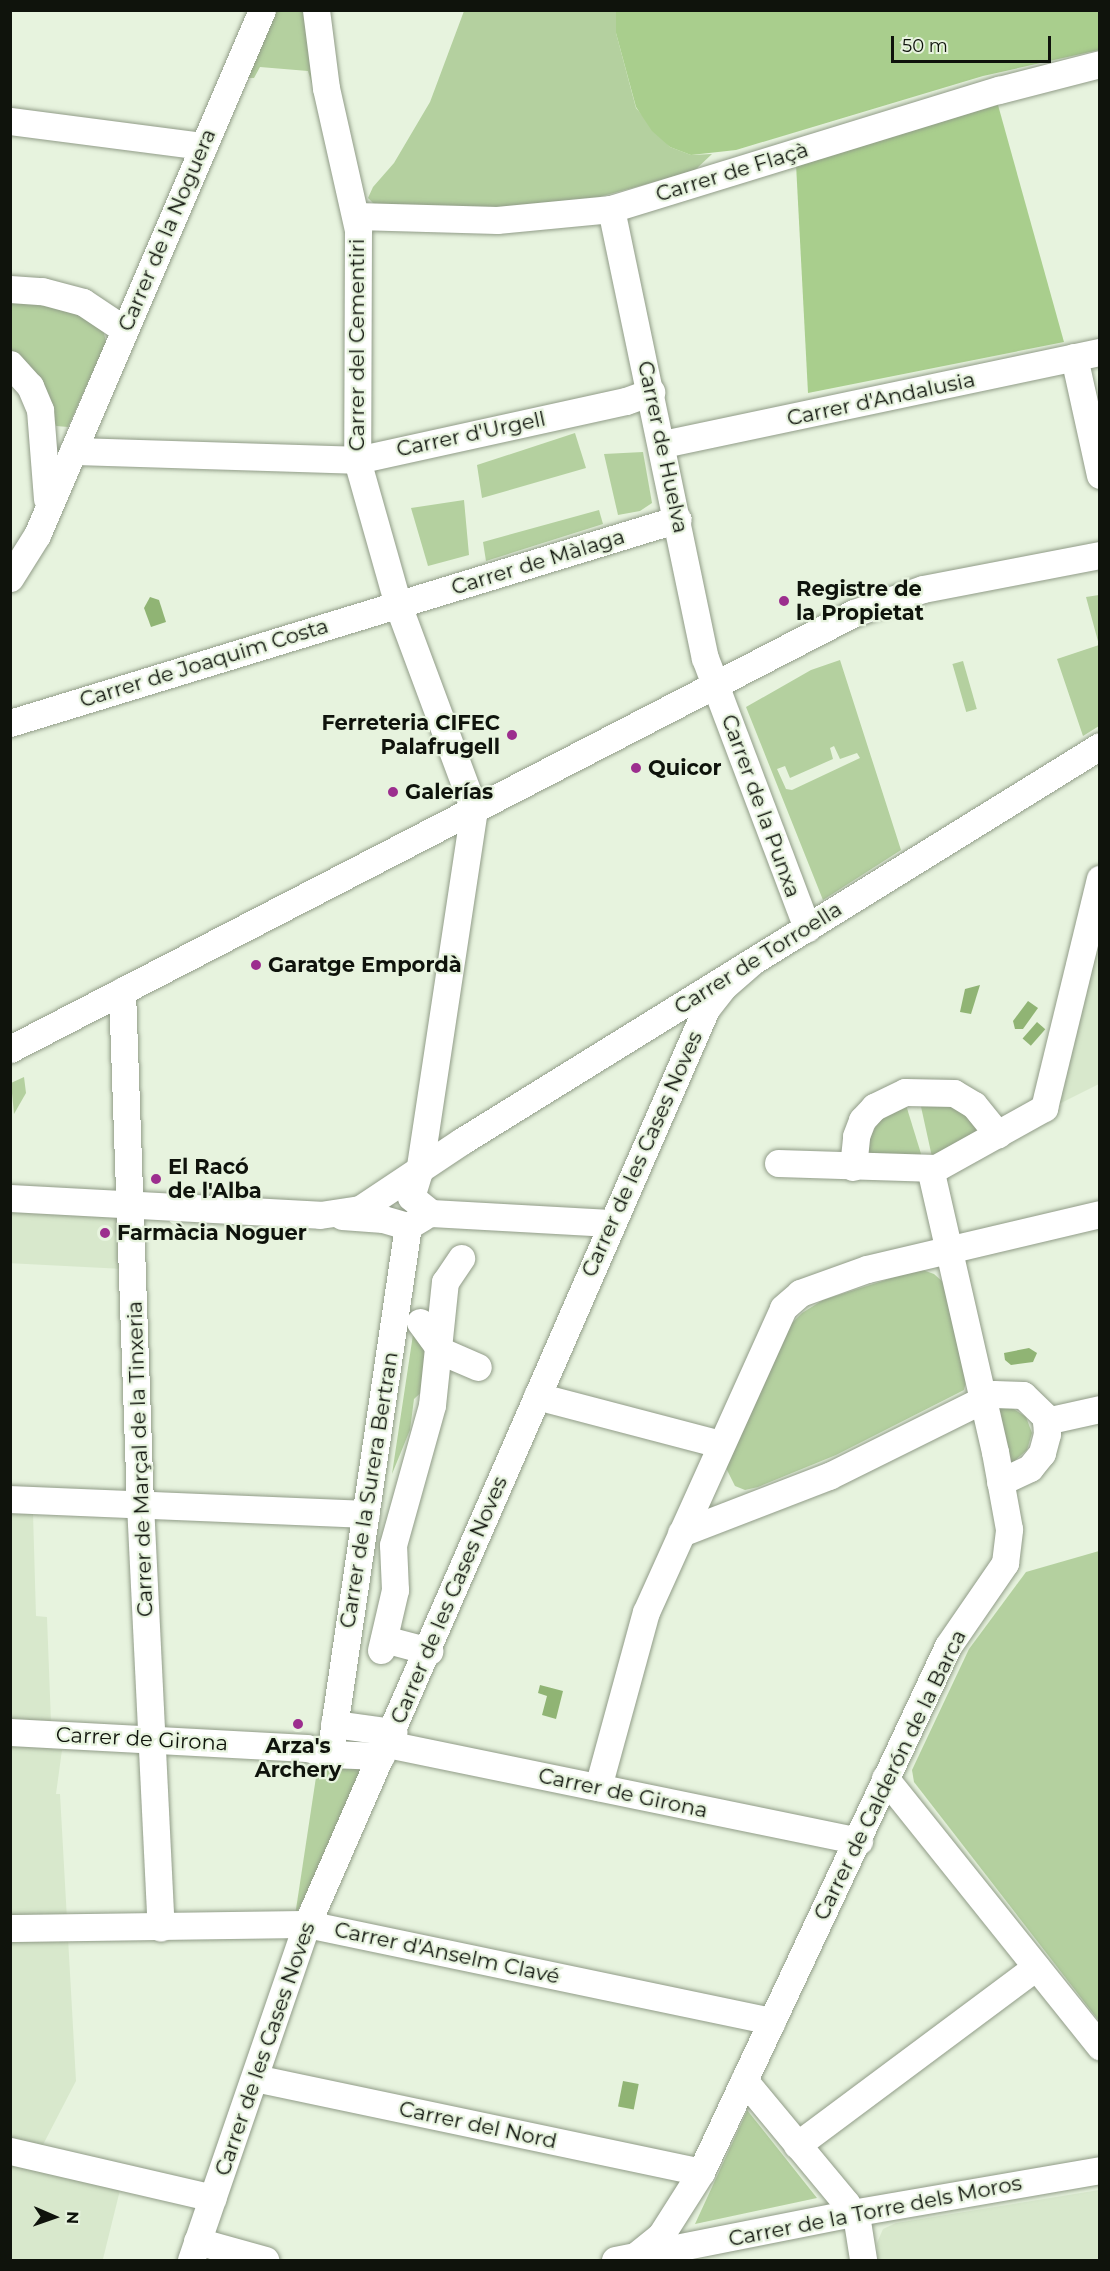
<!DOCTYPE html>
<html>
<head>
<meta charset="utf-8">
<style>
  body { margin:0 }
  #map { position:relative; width:1110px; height:2271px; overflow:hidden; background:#e7f3de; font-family:Montserrat,sans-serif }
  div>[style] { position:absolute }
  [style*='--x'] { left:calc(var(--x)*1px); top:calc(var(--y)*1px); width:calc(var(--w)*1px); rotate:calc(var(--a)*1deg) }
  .built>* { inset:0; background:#d8e8cc; transform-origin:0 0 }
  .green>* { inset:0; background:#b4d09f; transform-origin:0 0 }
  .forest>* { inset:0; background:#a9ce8d }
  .water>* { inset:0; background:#90b474; transform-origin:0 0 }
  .roads { filter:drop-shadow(0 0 2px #919c88) drop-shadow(0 0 2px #919c88) }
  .minor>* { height:27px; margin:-13.5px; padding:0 13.5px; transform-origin:13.5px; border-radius:13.5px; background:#fff }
  .dots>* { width:16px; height:16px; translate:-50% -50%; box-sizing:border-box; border:3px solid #e7f3de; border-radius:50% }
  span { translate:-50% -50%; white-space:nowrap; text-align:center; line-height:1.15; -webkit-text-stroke:4.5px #e7f3de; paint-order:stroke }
  .street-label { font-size:21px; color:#0f130c }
  .poi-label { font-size:21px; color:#0f130c; font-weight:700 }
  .left { translate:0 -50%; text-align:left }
  .right { translate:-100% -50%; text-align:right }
  .frame { position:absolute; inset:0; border:12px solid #0f130c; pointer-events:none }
  .north { position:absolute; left:24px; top:2187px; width:60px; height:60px; -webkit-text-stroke:4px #e7f3de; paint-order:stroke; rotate:92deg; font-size:16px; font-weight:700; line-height:24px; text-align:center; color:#0f130c }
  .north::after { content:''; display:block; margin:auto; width:21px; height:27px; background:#0f130c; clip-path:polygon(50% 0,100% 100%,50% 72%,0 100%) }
  .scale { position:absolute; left:891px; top:36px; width:160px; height:27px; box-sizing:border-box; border:3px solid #0f130c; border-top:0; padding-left:8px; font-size:18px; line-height:21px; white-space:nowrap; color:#0f130c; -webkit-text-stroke:4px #e7f3de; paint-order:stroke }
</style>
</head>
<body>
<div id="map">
  <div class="built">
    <i style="clip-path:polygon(1099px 921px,1099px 1084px,1053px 1107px)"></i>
    <i style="left:10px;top:1198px;width:122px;height:65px;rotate:3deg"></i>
    <i style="clip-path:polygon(10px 1478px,12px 1512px,33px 1513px,36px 1616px,47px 1617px,52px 1749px,62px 1750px,56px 1794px,60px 1794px,76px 2081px,32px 2166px,121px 2186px,103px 2259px,97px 2260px,11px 2260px)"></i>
    <i style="clip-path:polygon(1099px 2190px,1099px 2260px,878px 2260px,877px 2243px,883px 2229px,896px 2223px)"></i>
  </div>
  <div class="green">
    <i style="clip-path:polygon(276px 11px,305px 11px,312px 84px,308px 71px,260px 67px,254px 78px,246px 78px)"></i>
    <i style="clip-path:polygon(464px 11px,616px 11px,616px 33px,636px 108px,670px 147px,691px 155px,712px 154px,694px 171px,559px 208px,376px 206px,368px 198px,373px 187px,394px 163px,430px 102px)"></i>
    <i style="clip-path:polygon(11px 300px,40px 301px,79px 313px,103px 329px,106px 342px,68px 427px,56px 426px,37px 374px,11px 351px)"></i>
    <i style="clip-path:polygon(575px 433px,586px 468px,482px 498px,477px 465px)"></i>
    <i style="clip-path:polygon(643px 452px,652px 503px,640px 511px,618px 515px,604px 454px)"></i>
    <i style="clip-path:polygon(464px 500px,469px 555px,428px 566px,411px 508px)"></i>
    <i style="clip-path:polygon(599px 510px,603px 524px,486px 561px,483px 542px)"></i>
    <i style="clip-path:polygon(1099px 595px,1099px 726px,1083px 736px,1057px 659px,1099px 645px,1086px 597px)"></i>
    <i style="clip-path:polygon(evenodd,840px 660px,901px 850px,823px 900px,746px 707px,811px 670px,840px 660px,834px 746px,840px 759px,857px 753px,860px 758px,792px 790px,786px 789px,777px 769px,785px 766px,790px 778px,833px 759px,830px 748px,834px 746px)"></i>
    <i style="left:963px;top:661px;width:50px;height:11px;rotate:74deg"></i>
    <i style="clip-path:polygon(24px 1077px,26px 1093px,14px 1114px,11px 1083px)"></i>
    <i style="clip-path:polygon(920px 1102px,954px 1105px,982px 1128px,932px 1157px)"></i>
    <i style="clip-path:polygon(906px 1105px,922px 1157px,869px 1159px,866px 1146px,877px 1124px,887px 1114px)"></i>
    <i style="clip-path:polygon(920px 1269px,934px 1274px,943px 1282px,966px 1382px,964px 1390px,836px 1455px,758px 1487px,745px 1490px,735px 1486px,725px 1466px,786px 1329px,802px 1313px,823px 1300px)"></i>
    <i style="clip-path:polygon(414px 1328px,425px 1331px,426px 1388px,414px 1399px,410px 1430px,392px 1474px)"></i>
    <i style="clip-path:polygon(999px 1407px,1012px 1408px,1026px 1417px,1032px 1433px,1027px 1450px,1012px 1463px)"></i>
    <i style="clip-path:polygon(1099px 1551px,1100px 1551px,1099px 2021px,914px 1782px,912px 1770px,969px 1649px,1026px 1572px)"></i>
    <i style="clip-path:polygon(375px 1761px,295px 1916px,318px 1764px)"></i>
    <i style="clip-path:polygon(747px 2110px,817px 2198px,695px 2224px,747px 2111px)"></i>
  </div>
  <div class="forest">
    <i style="clip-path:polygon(616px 11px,1099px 11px,1099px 50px,983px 76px,736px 150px,691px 155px,670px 147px,652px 131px,636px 107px,616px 33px)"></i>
    <i style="clip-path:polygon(998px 105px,1064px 342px,808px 393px,796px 164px)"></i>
  </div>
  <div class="water">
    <i style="clip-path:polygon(150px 597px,159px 600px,166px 622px,151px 627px,144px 608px)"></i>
    <i style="clip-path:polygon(980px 985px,971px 1014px,960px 1012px,965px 989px)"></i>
    <i style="clip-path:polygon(1028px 1001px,1038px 1008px,1023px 1029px,1015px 1029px,1013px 1021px)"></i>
    <i style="left:1037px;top:1022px;width:11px;height:22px;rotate:41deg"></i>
    <i style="clip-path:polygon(1029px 1348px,1037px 1353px,1033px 1362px,1011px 1365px,1005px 1360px,1004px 1353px)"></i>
    <i style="clip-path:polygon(540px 1685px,563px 1691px,556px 1719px,542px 1715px,547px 1696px,538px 1693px)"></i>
    <i style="left:623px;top:2081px;width:16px;height:26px;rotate:11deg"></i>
  </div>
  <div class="roads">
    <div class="minor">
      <i style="--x:316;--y:10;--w:79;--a:82.7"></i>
      <i style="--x:326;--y:88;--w:146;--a:77.3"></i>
      <i style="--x:358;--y:230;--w:230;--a:90.2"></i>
      <i style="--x:357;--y:460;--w:151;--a:74.2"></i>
      <i style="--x:398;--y:605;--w:218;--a:69.6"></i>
      <i style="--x:474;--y:809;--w:366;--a:98.6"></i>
      <i style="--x:419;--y:1171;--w:27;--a:107"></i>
      <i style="--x:411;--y:1197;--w:26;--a:39"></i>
      <i style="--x:10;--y:121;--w:195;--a:7.4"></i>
      <i style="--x:611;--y:209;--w:459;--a:78.2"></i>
      <i style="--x:705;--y:658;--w:289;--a:69.3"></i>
      <i style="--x:356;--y:216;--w:141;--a:1.6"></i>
      <i style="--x:497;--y:220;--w:115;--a:-5.5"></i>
      <i style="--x:611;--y:209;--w:406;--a:-17.1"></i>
      <i style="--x:999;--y:90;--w:104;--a:-14.4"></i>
      <i style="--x:10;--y:289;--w:32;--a:4"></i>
      <i style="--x:42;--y:291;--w:42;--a:15"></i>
      <i style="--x:83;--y:302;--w:50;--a:33.7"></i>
      <i style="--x:1074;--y:357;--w:121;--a:77.6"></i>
      <i style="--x:10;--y:364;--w:30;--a:48"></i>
      <i style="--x:30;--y:386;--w:26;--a:67"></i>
      <i style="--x:40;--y:410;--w:89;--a:85.5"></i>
      <i style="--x:663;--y:444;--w:447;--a:-11.9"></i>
      <i style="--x:73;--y:451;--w:284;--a:1.8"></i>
      <i style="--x:357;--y:460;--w:275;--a:-12.4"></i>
      <i style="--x:626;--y:401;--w:27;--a:-20"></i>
      <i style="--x:10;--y:578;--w:51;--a:-57.9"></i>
      <i style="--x:37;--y:535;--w:571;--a:-66.8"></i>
      <i style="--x:10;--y:723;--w:698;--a:-16.98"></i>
      <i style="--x:122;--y:991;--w:513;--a:87.99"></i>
      <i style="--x:140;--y:1504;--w:424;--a:87.2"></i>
      <i style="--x:10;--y:1049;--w:950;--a:-27.32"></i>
      <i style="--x:854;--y:613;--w:73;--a:-19.2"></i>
      <i style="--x:923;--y:589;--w:180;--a:-10.9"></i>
      <i style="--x:778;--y:1163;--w:158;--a:1.8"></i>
      <i style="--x:936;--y:1168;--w:124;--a:-29.1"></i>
      <i style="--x:1044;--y:1108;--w:236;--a:-76.3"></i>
      <i style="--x:853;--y:1167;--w:31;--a:-84"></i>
      <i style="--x:856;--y:1136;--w:17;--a:-69"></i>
      <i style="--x:862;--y:1120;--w:18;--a:-47"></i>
      <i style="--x:874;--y:1107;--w:34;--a:-26"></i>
      <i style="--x:905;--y:1092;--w:49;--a:1.2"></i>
      <i style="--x:954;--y:1093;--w:23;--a:31"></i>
      <i style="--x:974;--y:1105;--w:38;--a:51"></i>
      <i style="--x:10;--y:1198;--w:310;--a:3.1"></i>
      <i style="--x:320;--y:1215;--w:40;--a:-8.5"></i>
      <i style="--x:360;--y:1209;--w:123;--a:-33.7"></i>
      <i style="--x:462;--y:1141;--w:750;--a:-31.76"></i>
      <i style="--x:431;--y:1213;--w:179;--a:3.2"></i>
      <i style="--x:342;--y:1216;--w:41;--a:4.2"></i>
      <i style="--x:383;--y:1219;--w:26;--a:16"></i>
      <i style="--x:408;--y:1226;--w:17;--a:-31"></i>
      <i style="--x:420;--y:1322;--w:36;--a:54"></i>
      <i style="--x:441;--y:1351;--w:40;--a:23.4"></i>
      <i style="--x:537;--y:1396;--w:189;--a:14.7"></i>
      <i style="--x:1046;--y:1421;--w:55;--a:-12.5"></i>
      <i style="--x:10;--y:1499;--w:356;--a:2.4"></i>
      <i style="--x:681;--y:1533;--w:159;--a:-21.1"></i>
      <i style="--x:829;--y:1476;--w:184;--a:-26.4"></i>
      <i style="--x:994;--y:1394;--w:29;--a:2"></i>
      <i style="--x:1023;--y:1395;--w:32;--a:44"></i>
      <i style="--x:1046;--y:1417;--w:17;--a:87"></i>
      <i style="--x:1047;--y:1434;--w:20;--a:105"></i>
      <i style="--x:1042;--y:1453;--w:19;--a:129"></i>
      <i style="--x:1030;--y:1468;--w:33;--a:155"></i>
      <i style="--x:384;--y:1639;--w:47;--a:14.9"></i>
      <i style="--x:381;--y:1650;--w:62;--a:-76.9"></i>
      <i style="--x:395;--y:1590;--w:45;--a:-92.5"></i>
      <i style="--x:393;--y:1545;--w:145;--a:-74.4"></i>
      <i style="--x:432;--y:1405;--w:124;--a:-84"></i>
      <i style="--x:445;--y:1282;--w:29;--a:-56"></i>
      <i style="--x:334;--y:1724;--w:60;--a:7.7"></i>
      <i style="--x:10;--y:1732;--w:297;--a:3.1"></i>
      <i style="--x:307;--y:1748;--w:24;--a:15"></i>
      <i style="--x:330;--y:1754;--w:51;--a:2.2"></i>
      <i style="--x:387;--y:1744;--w:482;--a:11.6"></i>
      <i style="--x:330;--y:1754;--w:534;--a:-81.6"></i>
      <i style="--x:885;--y:1778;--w:344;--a:51.3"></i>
      <i style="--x:598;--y:1787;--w:181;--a:-74.7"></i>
      <i style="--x:646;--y:1612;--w:333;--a:-65.7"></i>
      <i style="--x:783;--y:1308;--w:23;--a:-41"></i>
      <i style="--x:800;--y:1293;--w:71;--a:-19.7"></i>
      <i style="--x:867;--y:1269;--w:239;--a:-13.3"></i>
      <i style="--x:10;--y:1928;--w:297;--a:-0.8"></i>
      <i style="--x:307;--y:1924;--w:475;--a:11.8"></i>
      <i style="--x:255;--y:2078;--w:456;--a:11.9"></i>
      <i style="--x:744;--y:2080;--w:160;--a:50.3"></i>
      <i style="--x:846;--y:2203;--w:21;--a:59"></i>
      <i style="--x:857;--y:2221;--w:39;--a:81"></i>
      <i style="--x:797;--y:2145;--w:298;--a:-36.7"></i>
      <i style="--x:10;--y:2151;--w:208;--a:13"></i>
      <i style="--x:197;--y:2241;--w:71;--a:15.6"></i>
      <i style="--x:634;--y:2257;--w:35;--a:-39"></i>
      <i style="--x:661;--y:2235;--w:75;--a:-57.6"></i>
      <i style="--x:701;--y:2172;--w:581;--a:-64.85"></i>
      <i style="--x:948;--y:1646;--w:101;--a:-55.5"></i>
      <i style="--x:1005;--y:1563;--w:34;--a:-83"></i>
      <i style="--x:1009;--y:1529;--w:78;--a:-100.3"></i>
      <i style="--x:995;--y:1452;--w:290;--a:-102.9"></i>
      <i style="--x:191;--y:2260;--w:355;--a:-71"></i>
      <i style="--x:307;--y:1924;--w:998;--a:-66.44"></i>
      <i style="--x:706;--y:1009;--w:28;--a:-52"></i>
      <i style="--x:723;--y:987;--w:38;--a:-41"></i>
      <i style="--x:615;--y:2260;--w:242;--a:-11.2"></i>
      <i style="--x:852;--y:2213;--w:252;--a:-9.8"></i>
    </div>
  </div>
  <div class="dots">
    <i style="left:784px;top:601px;background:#9c2e8e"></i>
    <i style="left:512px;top:735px;background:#9c2e8e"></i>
    <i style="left:636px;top:768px;background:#9c2e8e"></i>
    <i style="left:393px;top:792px;background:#9c2e8e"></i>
    <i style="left:256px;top:965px;background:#9c2e8e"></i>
    <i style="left:156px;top:1179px;background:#9c2e8e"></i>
    <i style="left:105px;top:1233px;background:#9c2e8e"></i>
    <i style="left:298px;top:1724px;background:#9c2e8e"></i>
  </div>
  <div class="street-label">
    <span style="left:732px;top:172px;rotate:-17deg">Carrer de Flaçà</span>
    <span style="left:167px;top:230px;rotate:-67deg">Carrer de la Noguera</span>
    <span style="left:357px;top:345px;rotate:-90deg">Carrer del Cementiri</span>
    <span style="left:881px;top:399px;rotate:-12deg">Carrer d'Andalusia</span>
    <span style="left:471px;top:434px;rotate:-12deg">Carrer d'Urgell</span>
    <span style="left:663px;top:447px;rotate:78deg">Carrer de Huelva</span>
    <span style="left:538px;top:562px;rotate:-17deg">Carrer de Màlaga</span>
    <span style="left:204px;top:663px;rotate:-17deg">Carrer de Joaquim Costa</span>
    <span style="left:761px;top:806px;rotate:70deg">Carrer de la Punxa</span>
    <span style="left:758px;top:958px;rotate:-32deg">Carrer de Torroella</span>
    <span style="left:642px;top:1154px;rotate:-66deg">Carrer de les Cases Noves</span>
    <span style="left:140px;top:1459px;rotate:-92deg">Carrer de Marçal de la Tinxeria</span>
    <span style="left:369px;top:1490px;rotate:-81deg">Carrer de la Surera Bertran</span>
    <span style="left:449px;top:1600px;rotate:-67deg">Carrer de les Cases Noves</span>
    <span style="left:142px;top:1739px;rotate:3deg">Carrer de Girona</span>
    <span style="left:890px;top:1775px;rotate:-64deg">Carrer de Calderón de la Barca</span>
    <span style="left:623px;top:1793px;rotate:12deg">Carrer de Girona</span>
    <span style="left:447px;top:1953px;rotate:12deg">Carrer d'Anselm Clavé</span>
    <span style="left:265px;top:2049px;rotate:-71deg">Carrer de les Cases Noves</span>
    <span style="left:478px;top:2125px;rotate:12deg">Carrer del Nord</span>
    <span style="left:875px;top:2211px;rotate:-11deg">Carrer de la Torre dels Moros</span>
  </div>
  <div class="poi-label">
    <span class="left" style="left:796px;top:601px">Registre de<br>la Propietat</span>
    <span class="right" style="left:500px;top:735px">Ferreteria CIFEC<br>Palafrugell</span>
    <span class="left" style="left:648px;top:768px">Quicor</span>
    <span class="left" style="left:405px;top:792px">Galerías</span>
    <span class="left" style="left:268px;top:965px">Garatge Empordà</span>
    <span class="left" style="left:168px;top:1179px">El Racó<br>de l'Alba</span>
    <span class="left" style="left:117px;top:1233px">Farmàcia Noguer</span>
    <span style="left:298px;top:1758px">Arza's<br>Archery</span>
  </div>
  <div class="frame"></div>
  <div class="north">N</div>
  <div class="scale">50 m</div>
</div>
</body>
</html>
